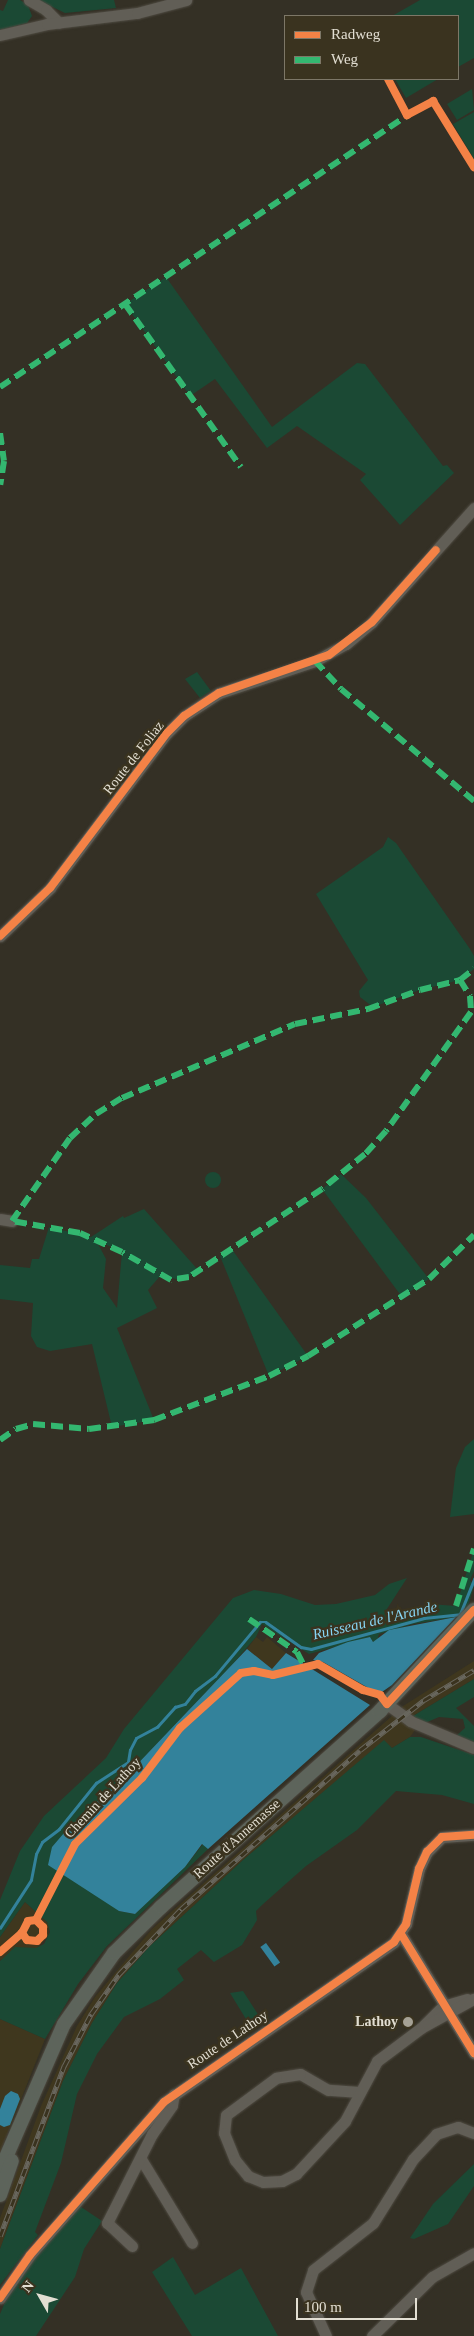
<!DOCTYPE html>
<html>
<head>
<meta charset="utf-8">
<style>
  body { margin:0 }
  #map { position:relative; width:474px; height:2336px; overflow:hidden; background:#343025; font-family:"Times New Roman",serif }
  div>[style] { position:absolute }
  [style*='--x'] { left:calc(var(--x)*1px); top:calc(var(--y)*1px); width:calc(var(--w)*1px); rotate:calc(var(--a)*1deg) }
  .built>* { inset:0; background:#3f371e }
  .green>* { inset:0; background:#1b4934 }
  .round { border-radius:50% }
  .water>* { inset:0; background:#33829b; transform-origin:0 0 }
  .stream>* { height:2.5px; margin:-1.25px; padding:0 1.25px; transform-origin:1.25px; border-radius:1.25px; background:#33829b }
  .roads { filter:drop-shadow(0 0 1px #4f4b42) drop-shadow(0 0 1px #4f4b42) }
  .minor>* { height:11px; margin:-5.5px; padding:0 5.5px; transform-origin:5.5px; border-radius:5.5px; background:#615e56 }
  .major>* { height:14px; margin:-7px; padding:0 7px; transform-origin:7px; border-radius:7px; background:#5d645b }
  .rail>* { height:4.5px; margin-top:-2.25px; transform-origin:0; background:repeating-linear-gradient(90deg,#3a331f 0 8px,#68665d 0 16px); box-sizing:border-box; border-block:1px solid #68665d }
  .quiet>* { height:6px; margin-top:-3px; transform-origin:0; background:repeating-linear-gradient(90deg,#33b770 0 12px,transparent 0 18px) }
  .cycleway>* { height:8px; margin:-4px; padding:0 4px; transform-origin:4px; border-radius:4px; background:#f48246 }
  .dots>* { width:14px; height:14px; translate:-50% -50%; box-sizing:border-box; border:2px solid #3a331f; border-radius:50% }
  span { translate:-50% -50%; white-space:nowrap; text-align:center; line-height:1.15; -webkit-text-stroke:5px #3a331f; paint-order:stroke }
  .street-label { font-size:14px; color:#e2ded2 }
  .poi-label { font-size:14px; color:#e2ded2; font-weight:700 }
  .right { translate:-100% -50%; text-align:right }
  .water-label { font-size:15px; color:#87d5f3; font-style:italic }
  .legend { position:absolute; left:284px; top:15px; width:175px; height:65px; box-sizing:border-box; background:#3a331f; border:1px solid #7d7767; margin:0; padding:6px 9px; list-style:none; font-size:15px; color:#e2ded2 }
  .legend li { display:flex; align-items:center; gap:10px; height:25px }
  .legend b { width:25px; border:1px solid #7d7767 }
  .north { position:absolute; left:15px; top:2271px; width:50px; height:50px; -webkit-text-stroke:4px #3a331f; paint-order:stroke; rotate:308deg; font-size:14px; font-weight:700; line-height:20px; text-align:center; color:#e2ded2 }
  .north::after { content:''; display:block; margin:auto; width:18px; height:22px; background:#e2ded2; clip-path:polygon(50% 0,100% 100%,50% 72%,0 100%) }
  .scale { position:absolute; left:296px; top:2298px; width:121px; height:22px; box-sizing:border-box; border:2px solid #e2ded2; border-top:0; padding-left:6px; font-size:15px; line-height:18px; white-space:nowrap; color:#e2ded2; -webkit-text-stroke:4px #3a331f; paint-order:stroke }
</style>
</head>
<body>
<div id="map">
  <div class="built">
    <i style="clip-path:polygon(256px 1637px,263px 1642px,267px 1637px,286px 1653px,272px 1669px,247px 1649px)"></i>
    <i style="clip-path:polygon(474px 1661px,474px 1679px,413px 1716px,400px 1708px)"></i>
    <i style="clip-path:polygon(393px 1715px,415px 1730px,410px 1737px,392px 1748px,384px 1741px,243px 1860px,150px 1946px,117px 1983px,92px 2023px,63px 2081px,0 2249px,0 2218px,41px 2106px,77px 2026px,95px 1997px,152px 1929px)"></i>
    <i style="clip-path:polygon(25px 1902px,49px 1924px,48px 1936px,37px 1948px,0 1960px,0 1937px)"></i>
    <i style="clip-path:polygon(0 2019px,45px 2039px,0 2152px)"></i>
  </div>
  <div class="green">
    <i style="clip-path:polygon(8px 0,20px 0,28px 5px,32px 16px,27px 23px,0 30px,0 10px,3px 11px)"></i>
    <i style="clip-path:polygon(38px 0,114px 0,116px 8px,65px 13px)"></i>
    <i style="clip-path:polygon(420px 0,474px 0,474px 58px,458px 67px,458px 16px,392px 16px)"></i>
    <i style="clip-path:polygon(395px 79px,438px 79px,406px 98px)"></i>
    <i style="clip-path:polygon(472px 89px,474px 110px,457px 120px,447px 104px)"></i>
    <i style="clip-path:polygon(474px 112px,474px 159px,453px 124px)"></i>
    <i style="clip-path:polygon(166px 277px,272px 427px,357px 363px,365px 364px,443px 466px,447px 465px,454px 473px,400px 525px,360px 480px,366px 474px,297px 426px,267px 448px,215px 379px,190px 396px,125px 304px)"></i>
    <i style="clip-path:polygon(197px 672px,211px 691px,200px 698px,185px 679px)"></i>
    <i style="clip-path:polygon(388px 837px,396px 843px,470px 949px,474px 956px,474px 969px,460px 980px,420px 990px,373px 1007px,360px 997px,359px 991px,368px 980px,316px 894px,383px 847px)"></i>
    <i class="round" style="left:205px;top:1172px;width:16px;height:16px"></i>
    <i style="clip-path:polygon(341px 1174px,366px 1198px,429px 1279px,402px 1297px,322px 1189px)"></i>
    <i style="clip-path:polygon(evenodd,144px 1209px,199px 1271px,180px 1280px,161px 1275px,148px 1290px,157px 1308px,117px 1328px,154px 1420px,112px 1427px,92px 1344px,50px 1351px,37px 1347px,31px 1336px,33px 1303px,0 1299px,0 1265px,30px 1268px,32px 1259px,39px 1259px,49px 1227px,91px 1237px,123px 1216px,124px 1218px,144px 1209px,96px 1240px,122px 1252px,117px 1308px,103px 1288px,106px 1259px,96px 1240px)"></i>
    <i style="clip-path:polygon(231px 1248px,308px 1356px,269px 1376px,220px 1256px)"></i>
    <i style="clip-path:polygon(474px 1439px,474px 1514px,450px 1517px,456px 1468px,465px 1447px)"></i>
    <i style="clip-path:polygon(474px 1549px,474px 1571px,470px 1580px,474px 1586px,468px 1606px,456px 1617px,413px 1624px,379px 1634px,377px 1641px,373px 1642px,370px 1637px,309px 1654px,262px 1624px,256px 1637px,231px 1666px,127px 1775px,52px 1847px,119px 1911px,135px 1914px,185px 1867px,203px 1844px,208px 1849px,107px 1946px,78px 1984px,45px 2039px,0 2019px,0 1961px,15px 1947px,36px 1948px,44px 1944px,50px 1932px,47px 1922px,25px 1902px,0 1937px,0 1900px,20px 1851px,44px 1816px,106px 1758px,124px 1729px,233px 1598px,254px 1590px,281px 1594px,315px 1605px,336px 1604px,375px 1595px,389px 1584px,407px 1578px,385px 1612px,388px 1623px,430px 1604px,456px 1606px)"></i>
    <i style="clip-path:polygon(474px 1679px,474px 1697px,456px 1708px,474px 1726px,474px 1742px,456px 1736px,465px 1728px,463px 1719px,439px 1717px,425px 1723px,413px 1716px)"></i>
    <i style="clip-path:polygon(410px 1737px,421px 1737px,474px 1755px,474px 1804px,442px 1795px,396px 1791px,357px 1830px,306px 1866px,262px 1905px,256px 1911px,257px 1920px,242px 1945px,214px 1962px,201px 1950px,177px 1969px,184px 1980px,160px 1999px,124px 2017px,97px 2054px,77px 2094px,61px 2163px,35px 2232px,38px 2235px,0 2285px,0 2249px,63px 2081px,92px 2023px,117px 1983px,150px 1946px,243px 1860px,384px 1740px,392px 1748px)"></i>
    <i style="clip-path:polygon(243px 1991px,259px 2016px,266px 2013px,269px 2018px,252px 2029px,230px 1993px)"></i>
    <i style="clip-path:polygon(474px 2164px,474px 2186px,448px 2224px,414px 2239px,410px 2238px,433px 2204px)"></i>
    <i style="clip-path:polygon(78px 2205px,102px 2221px,84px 2249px,75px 2277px,36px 2336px,0 2336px,0 2314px,11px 2288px)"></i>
    <i style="clip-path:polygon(173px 2257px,195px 2295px,241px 2268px,278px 2336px,192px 2336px,152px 2272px)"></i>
  </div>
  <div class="water">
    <i style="clip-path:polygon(456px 1617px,392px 1685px,379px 1694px,323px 1662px,313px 1660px,319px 1653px,348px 1642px,370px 1637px,373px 1642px,389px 1630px)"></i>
    <i style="clip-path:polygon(247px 1649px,272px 1669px,286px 1653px,370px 1705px,208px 1849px,202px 1844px,185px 1867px,135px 1914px,119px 1911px,48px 1865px,52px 1847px,70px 1826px,127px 1775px)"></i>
    <i style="left:266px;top:1943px;width:24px;height:7px;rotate:54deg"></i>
    <i style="clip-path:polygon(11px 2091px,18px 2094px,20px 2099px,10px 2125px,4px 2127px,0 2125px,0 2109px,5px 2096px)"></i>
  </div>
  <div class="stream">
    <i style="--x:0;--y:1928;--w:57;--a:-57.1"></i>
    <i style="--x:31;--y:1880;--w:26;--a:-79"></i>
    <i style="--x:36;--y:1854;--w:13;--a:-63"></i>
    <i style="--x:42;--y:1842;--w:21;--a:-37"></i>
    <i style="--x:59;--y:1829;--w:59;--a:-51.2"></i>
    <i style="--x:96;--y:1783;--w:38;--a:-33"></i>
    <i style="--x:128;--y:1762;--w:12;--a:-81"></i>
    <i style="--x:130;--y:1750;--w:13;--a:-63"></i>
    <i style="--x:136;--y:1738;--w:24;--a:-28"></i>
    <i style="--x:157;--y:1727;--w:27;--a:-48"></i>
    <i style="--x:175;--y:1707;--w:10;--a:-17"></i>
    <i style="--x:185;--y:1704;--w:16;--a:-52"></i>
    <i style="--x:195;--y:1691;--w:25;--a:-37"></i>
    <i style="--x:215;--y:1676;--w:70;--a:-50.2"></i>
    <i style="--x:260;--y:1622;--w:6;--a:0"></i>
    <i style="--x:266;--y:1622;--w:43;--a:35.5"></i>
    <i style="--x:301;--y:1647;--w:10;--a:11"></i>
    <i style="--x:311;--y:1649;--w:117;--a:-15.3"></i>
    <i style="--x:424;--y:1618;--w:36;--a:-6"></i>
    <i style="--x:460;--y:1614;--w:38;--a:-68"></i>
  </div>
  <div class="roads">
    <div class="minor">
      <i style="--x:29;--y:0;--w:20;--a:30"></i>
      <i style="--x:46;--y:10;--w:18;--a:45"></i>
      <i style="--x:0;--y:35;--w:48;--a:-13.2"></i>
      <i style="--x:47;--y:24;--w:91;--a:-7"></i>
      <i style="--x:137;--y:13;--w:51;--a:-14.9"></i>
      <i style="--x:0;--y:936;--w:69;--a:-43.8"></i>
      <i style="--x:50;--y:888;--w:194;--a:-53"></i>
      <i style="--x:167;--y:733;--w:24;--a:-45"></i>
      <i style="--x:184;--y:716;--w:42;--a:-33.3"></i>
      <i style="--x:219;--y:693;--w:101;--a:-18.4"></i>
      <i style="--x:315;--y:661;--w:35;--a:-29"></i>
      <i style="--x:346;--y:644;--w:34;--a:-40"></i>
      <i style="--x:372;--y:622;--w:153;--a:-48.2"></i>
      <i style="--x:0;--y:1219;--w:12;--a:9"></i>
      <i style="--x:387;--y:1704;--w:29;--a:36"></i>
      <i style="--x:410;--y:1721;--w:69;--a:22.9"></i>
      <i style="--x:401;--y:1934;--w:140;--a:58.5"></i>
      <i style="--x:421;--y:2028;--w:31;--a:-45"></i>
      <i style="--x:443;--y:2006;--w:25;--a:-16"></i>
      <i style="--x:359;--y:2092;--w:31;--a:-176"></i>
      <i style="--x:328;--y:2090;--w:32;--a:-150"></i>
      <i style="--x:300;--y:2074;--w:24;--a:171"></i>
      <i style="--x:276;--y:2078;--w:62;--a:143.5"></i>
      <i style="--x:226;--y:2115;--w:18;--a:96"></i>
      <i style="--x:224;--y:2133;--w:29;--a:68"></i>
      <i style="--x:235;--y:2160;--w:21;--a:51"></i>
      <i style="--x:248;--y:2176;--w:16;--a:22"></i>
      <i style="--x:263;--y:2182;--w:19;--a:-3"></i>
      <i style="--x:282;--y:2181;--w:16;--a:-27"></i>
      <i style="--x:296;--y:2174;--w:72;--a:-47.2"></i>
      <i style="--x:345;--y:2121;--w:68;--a:-61.9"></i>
      <i style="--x:377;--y:2061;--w:55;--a:-36.9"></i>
      <i style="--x:421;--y:2028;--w:60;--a:-29.1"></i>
      <i style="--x:141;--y:2159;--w:98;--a:58.7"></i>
      <i style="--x:132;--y:2246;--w:34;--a:-137"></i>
      <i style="--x:107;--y:2223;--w:100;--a:-63.2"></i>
      <i style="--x:152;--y:2134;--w:35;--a:-55"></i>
      <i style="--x:172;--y:2105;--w:11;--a:-80"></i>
      <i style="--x:0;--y:2298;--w:52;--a:-55.1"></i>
      <i style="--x:30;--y:2255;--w:203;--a:-48.8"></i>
      <i style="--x:164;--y:2102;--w:280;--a:-34.8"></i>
      <i style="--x:394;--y:1942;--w:22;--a:-56"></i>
      <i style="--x:406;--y:1924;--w:57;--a:-76.7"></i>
      <i style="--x:419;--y:1869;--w:19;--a:-65"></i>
      <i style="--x:427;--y:1852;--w:21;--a:-45"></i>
      <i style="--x:442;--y:1837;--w:32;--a:-4"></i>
      <i style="--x:326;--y:2336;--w:48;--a:-114.4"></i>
      <i style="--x:306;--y:2292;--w:23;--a:-72"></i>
      <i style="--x:313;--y:2270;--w:76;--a:-38.1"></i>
      <i style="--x:373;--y:2223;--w:75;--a:-58"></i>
      <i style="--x:413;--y:2159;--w:34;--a:-47"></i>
      <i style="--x:436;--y:2134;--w:23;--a:-18"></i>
      <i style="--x:458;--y:2127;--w:17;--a:21"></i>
      <i style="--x:372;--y:2336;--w:84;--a:-44.5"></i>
      <i style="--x:432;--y:2277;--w:48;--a:-29.7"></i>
    </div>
    <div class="major">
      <i style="--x:0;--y:2171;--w:160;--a:-66.5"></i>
      <i style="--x:64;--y:2024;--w:87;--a:-54.8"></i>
      <i style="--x:114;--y:1953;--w:66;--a:-44.4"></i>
      <i style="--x:161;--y:1907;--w:294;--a:-41.8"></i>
      <i style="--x:380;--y:1711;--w:138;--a:-47.1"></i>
      <i style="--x:0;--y:2195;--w:36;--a:-71"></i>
    </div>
  </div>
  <div class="rail">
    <i style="--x:0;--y:2236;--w:182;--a:-69.4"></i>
    <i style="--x:64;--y:2066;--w:59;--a:-62.6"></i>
    <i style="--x:91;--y:2014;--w:49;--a:-55"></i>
    <i style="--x:119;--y:1974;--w:90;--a:-46.4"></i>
    <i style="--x:181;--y:1909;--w:239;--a:-41.6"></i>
    <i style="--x:360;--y:1750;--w:81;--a:-38"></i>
    <i style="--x:424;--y:1700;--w:58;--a:-31"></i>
  </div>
  <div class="quiet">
    <i style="--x:125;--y:304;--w:200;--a:54.6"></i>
    <i style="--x:0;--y:387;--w:493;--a:-33.7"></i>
    <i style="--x:0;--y:433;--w:28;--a:82"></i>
    <i style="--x:4;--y:461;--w:24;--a:99"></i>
    <i style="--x:315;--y:661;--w:38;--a:47"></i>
    <i style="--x:341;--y:689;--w:174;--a:40.1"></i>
    <i style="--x:460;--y:980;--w:19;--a:58"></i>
    <i style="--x:470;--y:996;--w:16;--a:86"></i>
    <i style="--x:471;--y:1012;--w:146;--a:125.5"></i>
    <i style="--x:386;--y:1131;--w:31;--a:132"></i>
    <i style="--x:365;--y:1154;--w:55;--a:140.9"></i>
    <i style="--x:322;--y:1189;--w:159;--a:146.5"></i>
    <i style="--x:189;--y:1277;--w:18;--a:171"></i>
    <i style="--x:171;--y:1280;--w:56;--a:-150.3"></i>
    <i style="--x:122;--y:1252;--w:46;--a:-155.7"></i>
    <i style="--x:80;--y:1233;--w:69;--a:-170"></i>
    <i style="--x:12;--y:1221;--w:101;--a:-55.1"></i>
    <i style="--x:70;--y:1138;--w:35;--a:-43"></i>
    <i style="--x:96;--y:1114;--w:31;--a:-32"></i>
    <i style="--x:122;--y:1098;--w:188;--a:-23.2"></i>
    <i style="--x:295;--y:1024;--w:75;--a:-11.6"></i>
    <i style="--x:368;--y:1009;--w:55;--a:-20.1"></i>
    <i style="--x:420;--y:990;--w:41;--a:-14"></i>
    <i style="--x:460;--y:980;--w:18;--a:-38"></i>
    <i style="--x:0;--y:1440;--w:19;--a:-35"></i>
    <i style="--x:16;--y:1429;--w:18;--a:-16"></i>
    <i style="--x:33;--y:1424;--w:56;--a:5.1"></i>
    <i style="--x:89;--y:1429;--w:66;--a:-7.9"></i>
    <i style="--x:154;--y:1420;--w:123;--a:-20.9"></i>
    <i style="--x:269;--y:1376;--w:44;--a:-27.1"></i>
    <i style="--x:308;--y:1356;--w:143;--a:-32.5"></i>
    <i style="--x:429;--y:1279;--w:63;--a:-44.4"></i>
    <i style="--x:456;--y:1606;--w:60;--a:-72.5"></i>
    <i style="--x:249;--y:1619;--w:58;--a:34.5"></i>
    <i style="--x:297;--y:1652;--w:16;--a:63"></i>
  </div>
  <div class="cycleway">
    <i style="--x:388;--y:79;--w:41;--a:62.2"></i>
    <i style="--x:407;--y:115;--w:30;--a:-28"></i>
    <i style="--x:433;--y:101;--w:78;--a:58.2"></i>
    <i style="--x:0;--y:936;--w:69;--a:-43.8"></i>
    <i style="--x:50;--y:888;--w:194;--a:-53"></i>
    <i style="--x:167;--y:733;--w:24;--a:-45"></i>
    <i style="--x:184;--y:716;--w:42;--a:-33.3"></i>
    <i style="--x:219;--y:693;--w:116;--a:-19.1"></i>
    <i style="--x:329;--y:655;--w:54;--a:-37.5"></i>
    <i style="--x:372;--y:622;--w:96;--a:-48.4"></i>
    <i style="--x:36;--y:1920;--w:85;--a:-62.8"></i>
    <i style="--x:75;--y:1844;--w:94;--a:-44.6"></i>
    <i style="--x:142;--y:1778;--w:63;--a:-52.8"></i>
    <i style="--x:180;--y:1728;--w:82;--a:-42"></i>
    <i style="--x:241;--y:1673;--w:13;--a:-9"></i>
    <i style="--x:254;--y:1671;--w:19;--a:12"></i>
    <i style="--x:273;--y:1675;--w:46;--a:-13.7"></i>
    <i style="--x:318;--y:1664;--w:52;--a:30"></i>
    <i style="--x:363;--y:1690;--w:18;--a:16"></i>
    <i style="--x:380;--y:1695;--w:11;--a:52"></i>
    <i style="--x:387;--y:1704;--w:128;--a:-47.2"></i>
    <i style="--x:401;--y:1934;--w:140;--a:58.5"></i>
    <i style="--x:0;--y:1952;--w:29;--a:-41"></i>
    <i style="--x:22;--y:1933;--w:13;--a:-63"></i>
    <i style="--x:28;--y:1921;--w:8;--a:-7"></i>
    <i style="--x:36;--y:1920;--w:10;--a:45"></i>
    <i style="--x:43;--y:1927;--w:8;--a:90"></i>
    <i style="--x:43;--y:1935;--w:8;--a:135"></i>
    <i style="--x:37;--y:1941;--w:10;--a:-174"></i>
    <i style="--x:27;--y:1940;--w:9;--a:-126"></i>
    <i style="--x:0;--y:2298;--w:52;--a:-55.1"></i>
    <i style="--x:30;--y:2255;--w:203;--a:-48.8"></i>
    <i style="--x:164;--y:2102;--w:280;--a:-34.8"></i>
    <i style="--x:394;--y:1942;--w:22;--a:-56"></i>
    <i style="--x:406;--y:1924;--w:57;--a:-76.7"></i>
    <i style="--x:419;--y:1869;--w:19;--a:-65"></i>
    <i style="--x:427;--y:1852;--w:21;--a:-45"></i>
    <i style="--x:442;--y:1837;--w:32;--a:-4"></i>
  </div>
  <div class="dots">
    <i style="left:408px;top:2022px;background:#a5a195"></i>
  </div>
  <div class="street-label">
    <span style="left:134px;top:758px;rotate:-52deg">Route de Foliaz</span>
    <span style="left:103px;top:1798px;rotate:-47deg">Chemin de Lathoy</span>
    <span style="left:237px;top:1839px;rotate:-42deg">Route d'Annemasse</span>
    <span style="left:228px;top:2040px;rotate:-34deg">Route de Lathoy</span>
  </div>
  <div class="poi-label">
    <span class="right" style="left:398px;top:2022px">Lathoy</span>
  </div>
  <div class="water-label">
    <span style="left:375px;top:1621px;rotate:-13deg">Ruisseau de l'Arande</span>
  </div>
  <ul class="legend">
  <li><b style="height:6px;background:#f48246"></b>Radweg</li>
  <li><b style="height:6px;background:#33b770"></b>Weg</li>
  </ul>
  <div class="north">N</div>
  <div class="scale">100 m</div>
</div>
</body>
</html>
